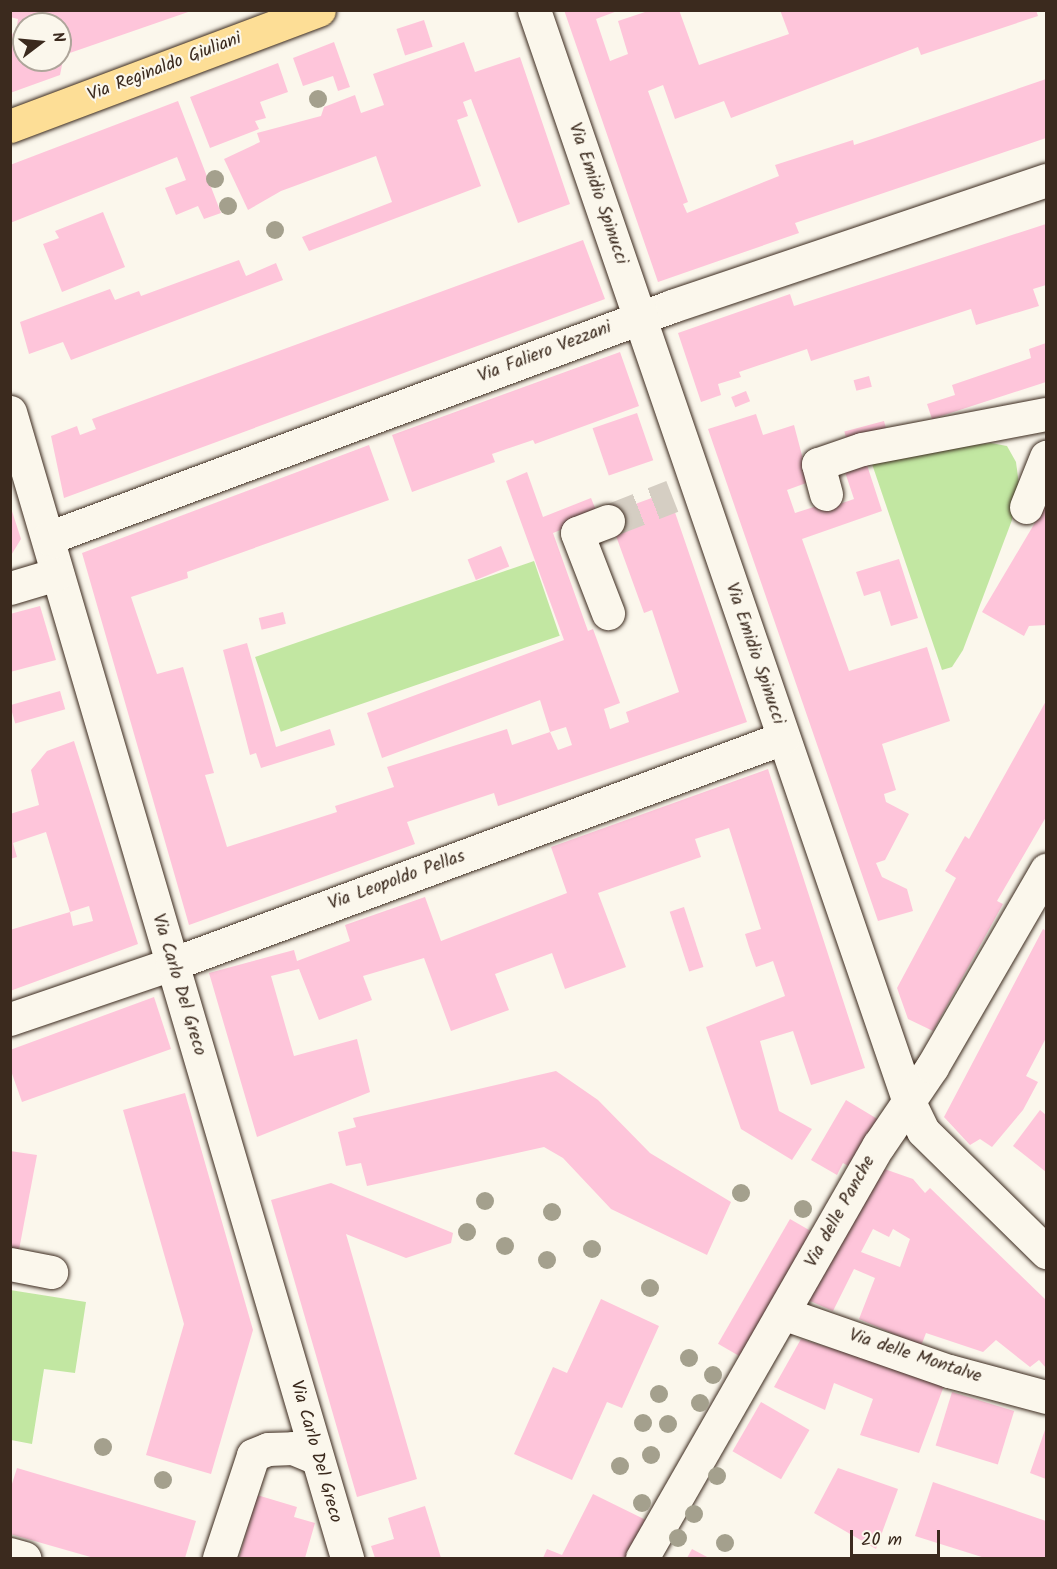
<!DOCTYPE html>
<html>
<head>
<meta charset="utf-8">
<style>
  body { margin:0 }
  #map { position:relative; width:1057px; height:1569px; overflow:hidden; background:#fbf7ec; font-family:Kalam,sans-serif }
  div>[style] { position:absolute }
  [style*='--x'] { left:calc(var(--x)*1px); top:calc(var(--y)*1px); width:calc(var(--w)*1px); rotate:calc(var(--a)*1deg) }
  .green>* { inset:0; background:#c2e7a2; transform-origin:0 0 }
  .building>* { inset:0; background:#fec5da; transform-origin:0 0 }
  .minor-tunnel>* { height:33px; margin-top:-16.5px; transform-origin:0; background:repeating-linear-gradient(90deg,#d5cec3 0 33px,transparent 0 49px) }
  .roads { filter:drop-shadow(0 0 2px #3b2a1e) drop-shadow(0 0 2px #3b2a1e) }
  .minor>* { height:33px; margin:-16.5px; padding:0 16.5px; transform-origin:16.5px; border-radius:16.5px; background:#fbf7ec }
  .major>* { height:33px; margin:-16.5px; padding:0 16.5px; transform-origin:16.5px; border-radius:16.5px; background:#fdde96 }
  .trees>* { width:18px; height:18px; margin:-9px; border-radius:50%; background:#a4a08d }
  span { translate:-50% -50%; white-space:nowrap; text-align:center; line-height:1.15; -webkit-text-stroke:4.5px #fbf7ec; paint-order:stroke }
  .street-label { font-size:18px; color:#3b2a1e }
  .frame { position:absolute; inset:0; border:12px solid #3b2a1e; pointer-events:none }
  .north { position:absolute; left:12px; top:12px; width:60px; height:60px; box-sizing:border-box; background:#fbf7ec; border:2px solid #aea59a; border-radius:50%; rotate:74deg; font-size:16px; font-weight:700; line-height:24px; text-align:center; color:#3b2a1e }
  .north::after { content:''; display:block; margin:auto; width:21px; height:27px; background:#3b2a1e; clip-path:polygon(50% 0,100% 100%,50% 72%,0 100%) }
  .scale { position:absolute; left:850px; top:1530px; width:90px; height:27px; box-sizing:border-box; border:3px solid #3b2a1e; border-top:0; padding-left:8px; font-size:18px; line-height:21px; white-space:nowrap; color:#3b2a1e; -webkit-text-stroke:4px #fbf7ec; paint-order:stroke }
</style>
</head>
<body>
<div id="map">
  <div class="green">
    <i style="clip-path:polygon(991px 443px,1007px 446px,1016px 462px,1019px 485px,1012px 520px,963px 650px,952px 667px,942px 670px,871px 461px,879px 455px)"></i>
    <i style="left:534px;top:561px;width:79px;height:295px;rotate:71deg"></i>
    <i style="clip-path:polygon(10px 1290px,86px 1302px,75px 1373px,44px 1369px,32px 1444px,11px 1440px)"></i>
  </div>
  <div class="building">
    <i style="clip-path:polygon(evenodd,10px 10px,191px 10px,191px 11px,64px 55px,60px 75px,10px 93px,10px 35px,16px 32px,18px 19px,10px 17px,10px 10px,24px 24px,60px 24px,60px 60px,24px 60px,24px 24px)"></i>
    <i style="clip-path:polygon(564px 10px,620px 10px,596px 19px,610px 61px,628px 54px,618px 21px,651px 10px,679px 10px,699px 65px,789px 34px,780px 10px,1036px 10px,1038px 16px,921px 55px,918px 47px,731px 118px,724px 101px,675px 119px,663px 85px,648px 91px,688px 202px,683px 204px,687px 213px,779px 176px,775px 165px,853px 140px,854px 145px,881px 136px,1046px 79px,1046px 138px,795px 223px,799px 233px,658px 282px)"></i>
    <i style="left:424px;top:20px;width:28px;height:29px;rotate:72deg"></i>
    <i style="clip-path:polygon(334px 42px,350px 87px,338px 91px,333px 76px,303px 86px,293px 58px)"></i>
    <i style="clip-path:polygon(464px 42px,475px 72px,520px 57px,570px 204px,518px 223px,471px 99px,463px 102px,468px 116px,457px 120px,481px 186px,309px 251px,302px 237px,392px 202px,376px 156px,281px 191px,248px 210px,224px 159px,260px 142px,257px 133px,321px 116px,324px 107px,355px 95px,361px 113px,384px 105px,373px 74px)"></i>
    <i style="clip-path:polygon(278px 63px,288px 92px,260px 102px,266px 118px,255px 121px,259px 129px,210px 148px,190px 97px)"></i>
    <i style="clip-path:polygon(178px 101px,221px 213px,204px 219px,198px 206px,176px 215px,165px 188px,186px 180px,177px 157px,10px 223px,10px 165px)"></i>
    <i style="clip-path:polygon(103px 212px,125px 267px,62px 292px,43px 244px,59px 238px,55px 231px)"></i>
    <i style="clip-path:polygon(1046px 224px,1046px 285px,1033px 289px,1039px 306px,976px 325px,971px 309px,811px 361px,807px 349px,739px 372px,741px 377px,718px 384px,721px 395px,701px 402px,678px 333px,790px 294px,794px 306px)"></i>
    <i style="clip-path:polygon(583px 240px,605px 299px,64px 498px,51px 436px,77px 426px,80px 435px,96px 429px,92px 419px)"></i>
    <i style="clip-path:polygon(239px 260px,246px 276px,276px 263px,283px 280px,71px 360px,63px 342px,29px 354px,20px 322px,110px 289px,115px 300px,139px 291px,141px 296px)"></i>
    <i style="clip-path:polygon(1046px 343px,1046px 382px,932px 419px,927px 404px,955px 395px,952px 385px,1031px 358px,1029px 349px)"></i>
    <i style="clip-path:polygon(620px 352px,639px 406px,535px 444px,533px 440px,492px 454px,495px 462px,412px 492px,392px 435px)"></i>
    <i style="left:869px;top:376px;width:11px;height:16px;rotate:75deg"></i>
    <i style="left:746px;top:391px;width:11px;height:16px;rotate:68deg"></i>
    <i style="left:637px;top:413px;width:50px;height:47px;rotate:71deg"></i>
    <i style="clip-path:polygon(756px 414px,763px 435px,794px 425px,809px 482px,787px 490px,795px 513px,820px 505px,822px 510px,854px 499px,843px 466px,865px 459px,882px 511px,802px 539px,849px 671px,927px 647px,950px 721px,882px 744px,896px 790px,884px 794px,886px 802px,909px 814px,885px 860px,876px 863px,882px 877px,907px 889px,913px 911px,878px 921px,708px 429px)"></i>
    <i style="left:884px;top:421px;width:11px;height:41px;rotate:75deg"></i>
    <i style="clip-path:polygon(369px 445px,389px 500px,187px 572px,188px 578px,131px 597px,157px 674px,183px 667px,214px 773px,205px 775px,227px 847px,337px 812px,335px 806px,394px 787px,387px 767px,507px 729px,512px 745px,550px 732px,558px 750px,572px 745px,566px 727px,550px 732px,540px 700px,382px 758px,367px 713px,564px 640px,506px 481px,527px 472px,543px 517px,591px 498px,598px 515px,553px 533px,588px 631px,593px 629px,620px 703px,604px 709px,610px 729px,629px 722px,626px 712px,679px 692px,652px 610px,644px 613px,608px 514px,668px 492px,747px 722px,498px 806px,494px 793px,407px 822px,415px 844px,189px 925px,82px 553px)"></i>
    <i style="clip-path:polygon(1046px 504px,1046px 625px,1029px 626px,1024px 636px,982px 612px)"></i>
    <i style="clip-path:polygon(10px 505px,21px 539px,10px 557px)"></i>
    <i style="left:501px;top:546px;width:22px;height:36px;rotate:68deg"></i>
    <i style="clip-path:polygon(899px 559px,918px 618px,891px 626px,880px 591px,864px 596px,856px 572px)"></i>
    <i style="clip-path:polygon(40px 606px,56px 660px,10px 672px,10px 614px)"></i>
    <i style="left:283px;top:612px;width:12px;height:25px;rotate:76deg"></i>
    <i style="clip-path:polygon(247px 643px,276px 747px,330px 729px,335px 745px,261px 768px,256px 753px,250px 755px,223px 650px)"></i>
    <i style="left:60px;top:691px;width:19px;height:52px;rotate:74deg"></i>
    <i style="clip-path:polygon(1046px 701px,1046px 817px,997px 901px,1003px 904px,933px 1031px,908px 1019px,897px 988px,956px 878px,945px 871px,965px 836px,969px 839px)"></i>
    <i style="clip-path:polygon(evenodd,74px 741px,138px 944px,10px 991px,10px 930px,70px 912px,46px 832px,13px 843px,17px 857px,10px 859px,10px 814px,39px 805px,31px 770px,47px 751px,74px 741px,89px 906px,93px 921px,73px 926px,70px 912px,89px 906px)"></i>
    <i style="clip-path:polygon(768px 769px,865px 1068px,811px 1085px,793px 1031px,760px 1041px,779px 1111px,812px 1129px,792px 1160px,741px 1129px,706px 1027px,785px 996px,773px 961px,756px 967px,749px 947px,745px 934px,761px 929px,729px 828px,695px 839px,701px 857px,598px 893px,626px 967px,565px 989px,552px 953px,495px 974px,509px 1010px,451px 1031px,424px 958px,363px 976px,372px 1000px,319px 1020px,299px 969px,271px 976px,294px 1056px,357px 1039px,370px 1092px,257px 1137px,209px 973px,294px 950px,297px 961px,350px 941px,345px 925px,425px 897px,441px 941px,567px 893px,551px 847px)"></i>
    <i style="left:684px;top:907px;width:63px;height:15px;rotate:72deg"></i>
    <i style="clip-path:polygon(1043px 929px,1046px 931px,1046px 1038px,1026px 1076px,1038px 1082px,1023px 1110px,992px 1147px,980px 1139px,970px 1145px,944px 1117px)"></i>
    <i style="clip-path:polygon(154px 997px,171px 1049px,22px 1102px,10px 1068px,10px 1050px)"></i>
    <i style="clip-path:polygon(556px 1071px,598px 1100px,650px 1153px,731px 1202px,707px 1255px,611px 1209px,563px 1158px,544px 1147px,367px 1186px,361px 1163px,346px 1166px,338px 1132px,356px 1127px,353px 1118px)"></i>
    <i style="clip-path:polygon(185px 1093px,253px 1330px,211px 1474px,146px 1455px,184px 1324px,123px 1110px)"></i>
    <i style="clip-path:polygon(846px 1100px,884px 1123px,857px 1171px,843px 1163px,837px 1175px,811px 1160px)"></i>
    <i style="clip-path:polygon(1040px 1110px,1046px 1115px,1046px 1172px,1013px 1146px)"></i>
    <i style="clip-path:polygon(10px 1151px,37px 1155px,18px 1255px,10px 1253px)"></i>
    <i style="clip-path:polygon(evenodd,873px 1165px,913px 1179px,925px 1193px,930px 1188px,1046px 1300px,1046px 1368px,1039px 1360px,1030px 1367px,996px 1340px,983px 1352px,926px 1333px,921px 1346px,859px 1319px,875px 1278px,854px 1269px,833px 1311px,801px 1297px,873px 1165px,873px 1229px,889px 1237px,893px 1229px,910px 1239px,900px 1267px,861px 1252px,873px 1229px)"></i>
    <i style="clip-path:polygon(331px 1183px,453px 1233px,451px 1243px,406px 1258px,346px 1234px,417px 1479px,357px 1497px,271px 1200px)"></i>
    <i style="left:790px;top:1219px;width:34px;height:144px;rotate:30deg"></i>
    <i style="clip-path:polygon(601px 1299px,659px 1326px,622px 1408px,607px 1402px,572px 1480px,514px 1454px,553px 1367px,567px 1373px)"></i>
    <i style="clip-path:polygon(801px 1339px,945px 1383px,919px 1453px,860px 1435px,873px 1399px,834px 1383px,825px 1410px,774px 1387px)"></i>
    <i style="left:952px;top:1392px;width:65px;height:56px;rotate:17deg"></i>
    <i style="left:761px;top:1402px;width:56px;height:57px;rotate:30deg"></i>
    <i style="clip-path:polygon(1046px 1427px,1046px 1479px,1030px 1473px)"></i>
    <i style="clip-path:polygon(17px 1468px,196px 1521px,185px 1558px,94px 1558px,10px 1534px,10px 1490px)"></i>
    <i style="clip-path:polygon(838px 1468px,898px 1489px,876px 1549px,814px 1513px)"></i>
    <i style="clip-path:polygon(933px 1482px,1046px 1521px,1046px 1558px,985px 1558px,915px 1536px)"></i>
    <i style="clip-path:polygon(593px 1494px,652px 1523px,634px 1558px,543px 1558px,547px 1549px,562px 1555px)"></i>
    <i style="clip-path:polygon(257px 1495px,297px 1507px,294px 1517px,315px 1523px,305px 1558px,239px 1558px)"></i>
    <i style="clip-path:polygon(425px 1506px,441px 1558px,375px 1558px,371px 1546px,394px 1539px,388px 1518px)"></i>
    <i style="clip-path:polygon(692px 1549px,709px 1558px,687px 1558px)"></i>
  </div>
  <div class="minor-tunnel">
    <i style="--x:608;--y:521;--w:69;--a:-21.3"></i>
  </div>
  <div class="roads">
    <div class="minor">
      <i style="--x:534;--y:10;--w:1155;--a:71.05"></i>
      <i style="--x:909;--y:1102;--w:32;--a:64"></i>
      <i style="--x:923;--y:1131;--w:173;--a:44.5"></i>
      <i style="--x:10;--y:412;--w:1195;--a:73.61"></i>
      <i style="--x:826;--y:494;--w:31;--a:-105"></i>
      <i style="--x:818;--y:464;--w:46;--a:-18.8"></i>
      <i style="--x:862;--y:449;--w:187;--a:-10.8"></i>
      <i style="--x:1026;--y:507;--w:54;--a:-68.2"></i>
      <i style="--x:608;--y:521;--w:33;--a:159"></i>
      <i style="--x:577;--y:533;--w:86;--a:68.8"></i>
      <i style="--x:48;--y:538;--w:666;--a:-20.39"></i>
      <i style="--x:672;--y:306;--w:395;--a:-18.6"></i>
      <i style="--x:10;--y:588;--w:49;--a:-16.6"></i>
      <i style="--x:10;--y:1019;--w:171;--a:-18.8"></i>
      <i style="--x:172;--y:964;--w:651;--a:-20.3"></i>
      <i style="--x:10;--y:1264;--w:42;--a:11"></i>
      <i style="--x:785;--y:1314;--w:174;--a:19.2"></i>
      <i style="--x:949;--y:1371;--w:100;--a:15"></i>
      <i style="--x:10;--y:1554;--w:15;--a:16"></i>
      <i style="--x:219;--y:1558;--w:108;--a:-71.7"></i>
      <i style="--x:253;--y:1455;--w:16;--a:-22"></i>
      <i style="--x:268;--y:1449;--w:25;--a:-2"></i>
      <i style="--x:293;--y:1448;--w:26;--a:23"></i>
      <i style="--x:642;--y:1558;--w:476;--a:-60.2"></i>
      <i style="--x:879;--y:1145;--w:94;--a:-55.8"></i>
      <i style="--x:932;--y:1067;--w:228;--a:-59.9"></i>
    </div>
    <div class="major">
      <i style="--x:10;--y:126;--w:330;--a:-20.6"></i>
    </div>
  </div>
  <div class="trees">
    <i style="left:318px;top:99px"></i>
    <i style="left:215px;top:179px"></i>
    <i style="left:228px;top:206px"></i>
    <i style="left:275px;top:230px"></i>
    <i style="left:741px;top:1193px"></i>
    <i style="left:485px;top:1201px"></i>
    <i style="left:803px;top:1209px"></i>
    <i style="left:552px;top:1212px"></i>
    <i style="left:467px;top:1232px"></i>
    <i style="left:505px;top:1246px"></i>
    <i style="left:592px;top:1249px"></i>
    <i style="left:547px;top:1260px"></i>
    <i style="left:650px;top:1288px"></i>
    <i style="left:689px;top:1358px"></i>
    <i style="left:713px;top:1375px"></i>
    <i style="left:659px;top:1394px"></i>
    <i style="left:700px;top:1403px"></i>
    <i style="left:643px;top:1423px"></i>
    <i style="left:668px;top:1424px"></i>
    <i style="left:103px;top:1447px"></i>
    <i style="left:651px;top:1455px"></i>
    <i style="left:620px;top:1466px"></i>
    <i style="left:717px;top:1476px"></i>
    <i style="left:163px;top:1480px"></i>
    <i style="left:642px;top:1503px"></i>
    <i style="left:694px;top:1514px"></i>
    <i style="left:678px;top:1538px"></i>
    <i style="left:725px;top:1543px"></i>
  </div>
  <div class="street-label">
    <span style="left:165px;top:68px;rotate:-21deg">Via Reginaldo Giuliani</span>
    <span style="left:597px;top:194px;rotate:71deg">Via Emidio Spinucci</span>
    <span style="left:545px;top:353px;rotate:-21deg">Via Faliero Vezzani</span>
    <span style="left:754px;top:654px;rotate:71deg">Via Emidio Spinucci</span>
    <span style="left:397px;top:881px;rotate:-20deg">Via Leopoldo Pellas</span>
    <span style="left:178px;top:985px;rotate:73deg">Via Carlo Del Greco</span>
    <span style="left:841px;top:1212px;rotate:-61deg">Via delle Panche</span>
    <span style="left:915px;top:1357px;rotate:18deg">Via delle Montalve</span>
    <span style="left:315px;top:1452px;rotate:74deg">Via Carlo Del Greco</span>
  </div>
  <div class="frame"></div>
  <div class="north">N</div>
  <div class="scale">20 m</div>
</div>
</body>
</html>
